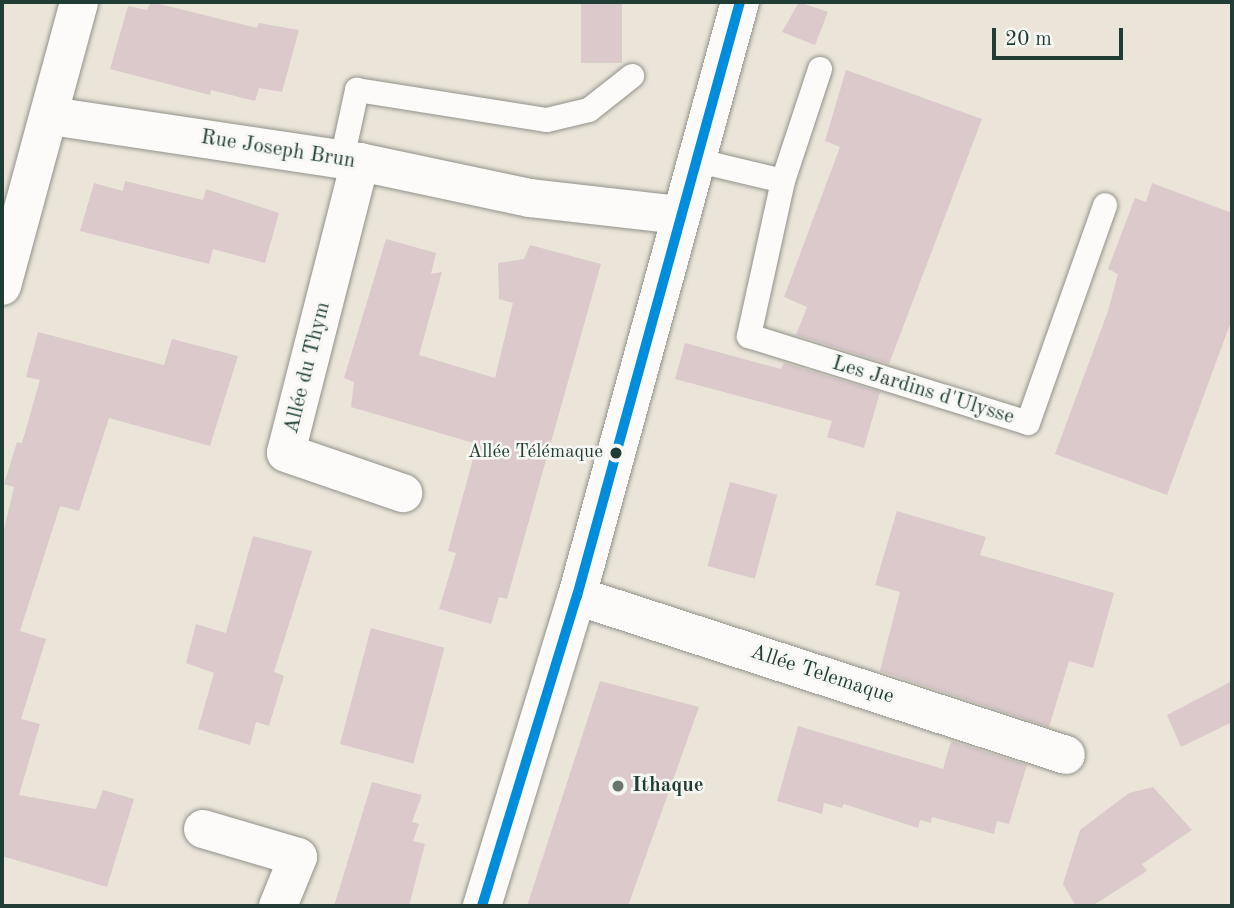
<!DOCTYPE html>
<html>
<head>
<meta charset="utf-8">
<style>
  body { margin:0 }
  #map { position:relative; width:1234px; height:908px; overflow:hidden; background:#ebe5d9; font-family:"Old Standard TT",serif }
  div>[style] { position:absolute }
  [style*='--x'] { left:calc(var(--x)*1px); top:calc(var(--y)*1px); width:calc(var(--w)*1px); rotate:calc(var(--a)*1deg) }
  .building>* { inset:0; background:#dbc9cc; transform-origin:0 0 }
  .roads { filter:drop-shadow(0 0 2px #90928b) drop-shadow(0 0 2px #90928b) }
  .service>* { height:24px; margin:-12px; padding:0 12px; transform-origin:12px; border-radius:12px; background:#fcfbf9 }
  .minor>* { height:38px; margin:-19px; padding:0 19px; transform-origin:19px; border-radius:19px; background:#fcfbf9 }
  .tertiary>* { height:38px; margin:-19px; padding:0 19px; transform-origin:19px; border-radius:19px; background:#fcfbf9 }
  .bus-1>* { height:10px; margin:-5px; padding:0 5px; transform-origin:5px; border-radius:5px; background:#008ddb }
  .dots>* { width:19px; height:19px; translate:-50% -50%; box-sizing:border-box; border:4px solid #f6f6f2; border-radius:50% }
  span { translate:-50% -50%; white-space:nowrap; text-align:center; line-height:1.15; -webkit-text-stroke:5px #f6f6f2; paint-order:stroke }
  .bus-label { font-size:19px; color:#1f3d34 }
  .right { translate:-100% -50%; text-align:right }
  .street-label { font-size:21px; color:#1f3d34 }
  .poi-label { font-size:21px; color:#1f3d34; font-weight:700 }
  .left { translate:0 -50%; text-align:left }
  .frame { position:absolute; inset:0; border:4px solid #1f3d34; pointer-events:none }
  .scale { position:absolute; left:992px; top:28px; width:131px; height:32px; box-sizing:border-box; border:4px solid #1f3d34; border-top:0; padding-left:9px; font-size:21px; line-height:24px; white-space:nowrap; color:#1f3d34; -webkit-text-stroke:5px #f6f6f2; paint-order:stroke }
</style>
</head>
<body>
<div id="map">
  <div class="building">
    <i style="clip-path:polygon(151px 2px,257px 28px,259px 23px,299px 30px,282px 92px,259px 88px,255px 101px,211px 90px,210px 95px,110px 69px,128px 6px,147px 10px)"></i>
    <i style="left:581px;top:2px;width:41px;height:61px"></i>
    <i style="clip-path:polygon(799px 2px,828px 12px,815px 45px,782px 32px)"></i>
    <i style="clip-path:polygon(846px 70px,982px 119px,889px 364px,796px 335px,807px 307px,784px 297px,840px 147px,825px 141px)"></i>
    <i style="clip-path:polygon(125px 181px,203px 200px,206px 189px,279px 213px,265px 263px,213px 249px,209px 264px,80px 231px,94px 183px,123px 191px)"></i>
    <i style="clip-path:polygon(1152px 183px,1232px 213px,1232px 319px,1167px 495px,1055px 454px,1108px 311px,1118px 274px,1108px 269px,1135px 198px,1146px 202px)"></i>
    <i style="clip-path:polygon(386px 239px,436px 253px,431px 274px,442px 272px,419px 355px,495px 378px,513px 303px,499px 299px,498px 263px,524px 259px,530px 245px,601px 264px,507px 599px,499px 597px,491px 624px,439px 609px,456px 553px,448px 551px,477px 444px,351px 407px,354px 382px,344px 378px)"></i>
    <i style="clip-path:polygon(38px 332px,164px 365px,172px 339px,238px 356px,210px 446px,109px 418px,79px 511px,60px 506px,20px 631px,46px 639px,21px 719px,40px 724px,19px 795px,96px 809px,103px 790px,134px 799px,107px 887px,2px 856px,2px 538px,14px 487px,4px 484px,17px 442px,22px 443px,40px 380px,26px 377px)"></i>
    <i style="clip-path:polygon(685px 343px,781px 369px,784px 363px,880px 392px,864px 448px,827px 437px,832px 421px,675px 379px)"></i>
    <i style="left:730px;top:482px;width:49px;height:87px;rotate:15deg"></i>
    <i style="clip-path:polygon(897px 511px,986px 537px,980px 555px,1114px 593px,1093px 668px,1069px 661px,1049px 727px,880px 671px,900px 592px,875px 585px)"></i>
    <i style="clip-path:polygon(253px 536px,312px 551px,274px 672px,284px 676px,269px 726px,256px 722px,250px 745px,198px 729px,214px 673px,186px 663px,196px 624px,226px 633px)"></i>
    <i style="left:371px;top:628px;width:76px;height:120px;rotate:15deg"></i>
    <i style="clip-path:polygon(600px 681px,699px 707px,628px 906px,527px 906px)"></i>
    <i style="clip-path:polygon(1232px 681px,1232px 722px,1181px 747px,1167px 715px)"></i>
    <i style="clip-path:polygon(798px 726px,943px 769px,951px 741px,1027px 765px,1009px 824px,997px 821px,994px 834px,932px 817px,931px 823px,920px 820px,918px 828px,844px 804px,842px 808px,824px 803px,822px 814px,777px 801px)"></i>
    <i style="clip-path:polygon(372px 782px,422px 795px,412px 822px,419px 824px,413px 841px,425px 844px,409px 906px,334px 906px)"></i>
    <i style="clip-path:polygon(1153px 787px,1192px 830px,1142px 864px,1147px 871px,1092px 906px,1076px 906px,1063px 884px,1080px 830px,1129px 793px)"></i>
  </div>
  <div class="roads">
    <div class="service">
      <i style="--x:342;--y:159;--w:71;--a:-77.7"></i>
      <i style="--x:357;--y:90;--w:192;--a:9"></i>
      <i style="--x:547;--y:120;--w:43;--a:-13.4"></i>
      <i style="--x:589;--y:110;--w:55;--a:-38.3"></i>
      <i style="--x:695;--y:160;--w:90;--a:13.4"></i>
      <i style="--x:783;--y:181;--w:118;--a:-71.7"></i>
      <i style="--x:783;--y:181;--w:159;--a:102.4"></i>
      <i style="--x:749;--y:336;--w:292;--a:17.3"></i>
      <i style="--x:1028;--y:423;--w:231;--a:-70.5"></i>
    </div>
    <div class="minor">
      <i style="--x:51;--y:116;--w:312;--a:8.5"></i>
      <i style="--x:360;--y:162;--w:174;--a:12"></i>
      <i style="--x:530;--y:198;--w:150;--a:6.5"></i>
      <i style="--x:360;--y:162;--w:300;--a:104.3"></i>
      <i style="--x:286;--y:453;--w:124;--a:18.9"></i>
      <i style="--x:2;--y:286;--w:294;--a:-74.8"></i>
      <i style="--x:577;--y:596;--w:514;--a:18.01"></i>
      <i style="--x:203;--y:829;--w:99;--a:16.4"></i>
      <i style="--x:298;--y:857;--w:53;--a:112.2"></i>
    </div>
    <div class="tertiary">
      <i style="--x:482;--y:906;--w:324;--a:-73"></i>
      <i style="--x:577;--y:596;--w:616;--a:-74.66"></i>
    </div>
  </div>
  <div class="bus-1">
    <i style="--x:482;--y:906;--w:324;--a:-73"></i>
    <i style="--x:577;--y:596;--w:616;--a:-74.66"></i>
  </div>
  <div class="dots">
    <i style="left:616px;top:453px;background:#1f3d34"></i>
    <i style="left:618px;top:786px;background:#66786e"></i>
  </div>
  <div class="bus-label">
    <span class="right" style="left:603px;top:453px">Allée Télémaque</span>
  </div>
  <div class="street-label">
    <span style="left:278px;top:150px;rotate:9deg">Rue Joseph Brun</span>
    <span style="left:308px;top:368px;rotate:-76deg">Allée du Thym</span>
    <span style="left:923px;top:391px;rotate:17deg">Les Jardins d'Ulysse</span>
    <span style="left:822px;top:675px;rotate:18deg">Allée Telemaque</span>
  </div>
  <div class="poi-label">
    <span class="left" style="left:632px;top:786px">Ithaque</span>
  </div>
  <div class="frame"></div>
  <div class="scale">20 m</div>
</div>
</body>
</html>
